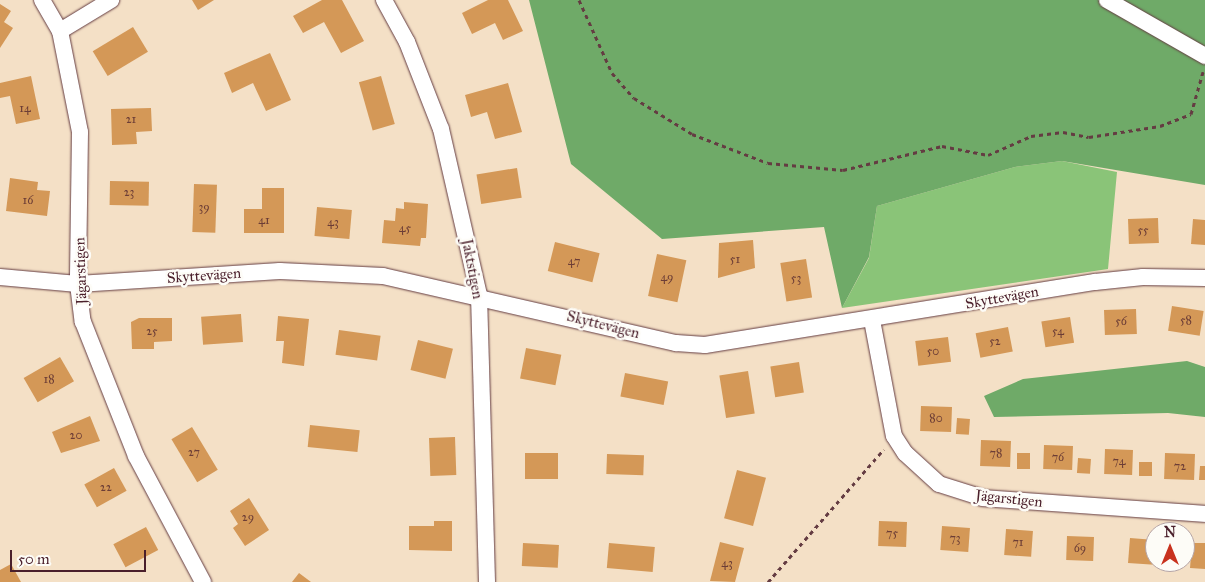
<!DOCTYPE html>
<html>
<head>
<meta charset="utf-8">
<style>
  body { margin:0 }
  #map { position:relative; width:1205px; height:582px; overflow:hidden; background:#f4e0c6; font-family:"IM FELL Great Primer",serif }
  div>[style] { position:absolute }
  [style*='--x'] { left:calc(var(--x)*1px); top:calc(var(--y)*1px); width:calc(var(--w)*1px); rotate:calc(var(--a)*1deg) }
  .green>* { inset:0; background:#8ac478 }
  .forest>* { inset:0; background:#6faa68 }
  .building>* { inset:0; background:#d49857; transform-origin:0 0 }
  .path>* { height:3px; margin-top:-1.5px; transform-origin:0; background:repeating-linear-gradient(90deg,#643c42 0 4px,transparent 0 8px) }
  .roads { filter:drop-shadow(0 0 1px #643c42) drop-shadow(0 0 1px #643c42) }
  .minor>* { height:16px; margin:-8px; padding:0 8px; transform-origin:8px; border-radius:8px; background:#fff }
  span { translate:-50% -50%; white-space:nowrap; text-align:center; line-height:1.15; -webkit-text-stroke:5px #fdfcf7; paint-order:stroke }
  .number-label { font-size:12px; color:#6c3d36 }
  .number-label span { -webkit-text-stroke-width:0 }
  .street-label { font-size:15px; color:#4a1f2b }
  .north { position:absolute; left:1145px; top:522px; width:50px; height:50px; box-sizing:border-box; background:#fdfcf7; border:1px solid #b5a4a5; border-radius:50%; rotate:0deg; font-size:14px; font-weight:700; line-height:20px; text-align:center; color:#4a1f2b }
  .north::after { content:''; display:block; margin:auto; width:18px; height:22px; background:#c8321e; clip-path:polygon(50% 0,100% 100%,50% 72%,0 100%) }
  .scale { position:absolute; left:10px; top:550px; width:136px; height:22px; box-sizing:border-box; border:2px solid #4a1f2b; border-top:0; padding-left:6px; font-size:15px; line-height:18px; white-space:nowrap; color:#4a1f2b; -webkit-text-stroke:4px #fdfcf7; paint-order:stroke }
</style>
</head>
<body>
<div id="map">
  <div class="green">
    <i style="clip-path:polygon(1062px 161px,1117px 172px,1108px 269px,842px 308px,869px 258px,877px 206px,1015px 167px)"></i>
  </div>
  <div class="forest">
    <i style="clip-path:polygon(529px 0,1205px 0,1205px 185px,1062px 161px,1015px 167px,877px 206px,869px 257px,842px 308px,824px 227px,662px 239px,571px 164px)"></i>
    <i style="clip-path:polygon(1187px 361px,1205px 367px,1205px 417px,1168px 413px,994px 417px,984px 396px,1023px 379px)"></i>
  </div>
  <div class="building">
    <i style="clip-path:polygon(192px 0,214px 0,198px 10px)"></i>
    <i style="clip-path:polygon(322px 0,342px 0,364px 41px,341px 53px,324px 22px,303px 33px,293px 16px)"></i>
    <i style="clip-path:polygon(488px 0,508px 0,523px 31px,503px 40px,495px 23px,472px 34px,462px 13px)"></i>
    <i style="clip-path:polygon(0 4px,11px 11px,4px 22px,13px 28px,0 48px)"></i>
    <i style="left:133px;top:27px;width:29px;height:47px;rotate:59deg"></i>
    <i style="clip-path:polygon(270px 53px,291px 100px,266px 111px,253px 83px,232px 93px,224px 73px)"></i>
    <i style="clip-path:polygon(31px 76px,40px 119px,16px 124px,10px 96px,0 98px,0 83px)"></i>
    <i style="left:381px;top:76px;width:50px;height:23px;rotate:74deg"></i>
    <i style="clip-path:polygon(508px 83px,522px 132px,495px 139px,487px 112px,471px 117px,465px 95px)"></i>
    <i style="clip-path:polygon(151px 108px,152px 131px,136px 132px,137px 144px,112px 145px,111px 109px)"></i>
    <i style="left:517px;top:168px;width:30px;height:41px;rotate:81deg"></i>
    <i style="clip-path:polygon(10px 178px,38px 182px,37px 190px,50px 191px,47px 216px,6px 211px)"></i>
    <i style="left:110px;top:181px;width:39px;height:24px;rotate:1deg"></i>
    <i style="left:194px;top:184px;width:23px;height:48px;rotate:2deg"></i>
    <i style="clip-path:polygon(262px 188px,284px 188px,284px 233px,244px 233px,244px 209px,262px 209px)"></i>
    <i style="clip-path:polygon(404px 202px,428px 204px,426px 238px,421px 238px,420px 246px,382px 243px,384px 220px,395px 221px,396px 208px,404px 209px)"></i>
    <i style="left:317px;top:207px;width:35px;height:29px;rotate:5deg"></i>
    <i style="left:1158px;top:218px;width:25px;height:30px;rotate:88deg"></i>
    <i style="clip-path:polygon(1193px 219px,1205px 220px,1205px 245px,1191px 244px)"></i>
    <i style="clip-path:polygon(753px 240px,755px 268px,718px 278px,719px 243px)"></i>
    <i style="left:555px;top:242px;width:46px;height:30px;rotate:14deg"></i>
    <i style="left:657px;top:254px;width:30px;height:43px;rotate:12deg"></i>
    <i style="left:806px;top:259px;width:39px;height:26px;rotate:81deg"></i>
    <i style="left:1172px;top:306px;width:32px;height:25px;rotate:9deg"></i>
    <i style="left:1136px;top:309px;width:25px;height:32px;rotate:88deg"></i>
    <i style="left:241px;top:314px;width:28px;height:40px;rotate:86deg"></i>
    <i style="clip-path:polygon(278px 316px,309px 319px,304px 366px,282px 363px,284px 341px,276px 341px)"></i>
    <i style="left:1070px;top:317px;width:26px;height:29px;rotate:81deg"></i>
    <i style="clip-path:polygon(139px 318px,172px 318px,172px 341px,154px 342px,154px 349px,132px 349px,131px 322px)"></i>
    <i style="left:1008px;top:327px;width:25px;height:33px;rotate:79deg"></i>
    <i style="left:339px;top:330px;width:42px;height:25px;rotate:8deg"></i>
    <i style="left:948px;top:337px;width:25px;height:33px;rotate:83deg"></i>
    <i style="left:418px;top:340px;width:36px;height:31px;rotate:14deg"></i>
    <i style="left:526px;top:348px;width:36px;height:31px;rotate:11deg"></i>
    <i style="left:60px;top:357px;width:28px;height:42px;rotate:60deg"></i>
    <i style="left:799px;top:362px;width:31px;height:29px;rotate:81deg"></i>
    <i style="left:748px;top:371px;width:43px;height:29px;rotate:81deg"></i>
    <i style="left:625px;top:373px;width:44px;height:24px;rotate:11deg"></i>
    <i style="left:921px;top:406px;width:31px;height:25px;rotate:2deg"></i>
    <i style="clip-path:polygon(90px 416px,100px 441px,61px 453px,52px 432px)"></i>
    <i style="left:957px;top:418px;width:13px;height:16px;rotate:4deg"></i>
    <i style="left:310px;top:425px;width:50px;height:22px;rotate:6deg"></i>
    <i style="left:192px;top:427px;width:50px;height:24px;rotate:59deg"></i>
    <i style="left:455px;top:437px;width:38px;height:26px;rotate:88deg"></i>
    <i style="left:981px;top:440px;width:30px;height:26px;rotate:2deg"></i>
    <i style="left:1044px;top:445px;width:29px;height:24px;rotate:2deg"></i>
    <i style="left:1105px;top:449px;width:28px;height:25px;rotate:2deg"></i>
    <i style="left:525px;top:453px;width:33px;height:26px"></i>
    <i style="left:1017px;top:453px;width:13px;height:16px"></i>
    <i style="left:1165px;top:453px;width:30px;height:26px;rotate:2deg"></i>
    <i style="left:607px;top:454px;width:37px;height:20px;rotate:2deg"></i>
    <i style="left:1078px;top:458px;width:13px;height:15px;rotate:4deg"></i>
    <i style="left:1139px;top:462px;width:13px;height:14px"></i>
    <i style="clip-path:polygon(1200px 466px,1205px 466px,1205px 480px,1199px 480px)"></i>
    <i style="left:114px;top:468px;width:26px;height:34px;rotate:61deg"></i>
    <i style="left:737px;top:470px;width:30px;height:50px;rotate:15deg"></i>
    <i style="clip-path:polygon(249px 498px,269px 530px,245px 546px,233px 528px,238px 524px,230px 511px)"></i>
    <i style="clip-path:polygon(434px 521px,452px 521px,452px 551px,409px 550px,409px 526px,434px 526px)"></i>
    <i style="left:879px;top:521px;width:28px;height:25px;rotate:2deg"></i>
    <i style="left:942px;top:526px;width:28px;height:24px;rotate:4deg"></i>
    <i style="left:146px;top:527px;width:26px;height:37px;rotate:62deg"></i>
    <i style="left:1006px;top:529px;width:27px;height:26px;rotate:4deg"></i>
    <i style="left:1067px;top:536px;width:27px;height:24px;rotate:2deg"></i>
    <i style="clip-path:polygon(1130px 538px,1155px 540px,1158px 565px,1128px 563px)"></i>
    <i style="clip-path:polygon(720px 542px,744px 548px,735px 582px,710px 581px)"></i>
    <i style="left:523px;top:543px;width:36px;height:23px;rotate:3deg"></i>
    <i style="left:609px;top:543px;width:46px;height:25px;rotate:5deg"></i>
    <i style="clip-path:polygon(1192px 543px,1205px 543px,1205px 569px,1190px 568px)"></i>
    <i style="clip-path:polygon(11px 564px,21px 582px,0 582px,0 570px)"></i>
    <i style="clip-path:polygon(299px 573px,311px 582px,292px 582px)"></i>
  </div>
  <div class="path">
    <i style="--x:579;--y:0;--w:80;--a:65.7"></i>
    <i style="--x:612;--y:73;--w:33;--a:49"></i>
    <i style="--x:634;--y:98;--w:68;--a:31.8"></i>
    <i style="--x:692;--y:134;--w:81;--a:20.9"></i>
    <i style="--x:768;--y:163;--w:75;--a:5.3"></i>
    <i style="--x:843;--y:170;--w:102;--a:-13.6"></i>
    <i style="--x:942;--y:146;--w:47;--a:11.1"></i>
    <i style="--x:988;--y:155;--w:47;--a:-23.8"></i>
    <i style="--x:1031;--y:136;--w:32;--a:-7"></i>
    <i style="--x:1063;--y:132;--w:26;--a:11"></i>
    <i style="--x:1089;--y:137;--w:72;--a:-8.8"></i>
    <i style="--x:1160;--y:126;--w:33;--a:-21"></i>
    <i style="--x:1191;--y:114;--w:44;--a:-74.1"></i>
    <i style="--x:768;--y:582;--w:176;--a:-48.9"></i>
  </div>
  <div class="roads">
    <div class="minor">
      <i style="--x:42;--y:0;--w:36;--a:60"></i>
      <i style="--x:60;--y:31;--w:103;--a:78.8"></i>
      <i style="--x:80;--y:132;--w:152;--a:90.8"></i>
      <i style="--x:78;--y:284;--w:38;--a:83"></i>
      <i style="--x:83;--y:322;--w:144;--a:68.4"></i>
      <i style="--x:136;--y:456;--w:143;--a:62"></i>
      <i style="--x:384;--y:0;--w:48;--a:61.3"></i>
      <i style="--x:407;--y:42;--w:93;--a:68.7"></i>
      <i style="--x:441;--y:129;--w:170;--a:77.1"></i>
      <i style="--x:479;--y:295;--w:287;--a:88.4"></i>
      <i style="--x:1107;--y:0;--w:113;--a:29.7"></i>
      <i style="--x:60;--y:31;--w:60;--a:-31.3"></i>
      <i style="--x:0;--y:277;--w:78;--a:5.1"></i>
      <i style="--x:78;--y:284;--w:202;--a:-3.7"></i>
      <i style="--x:280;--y:271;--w:103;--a:2.8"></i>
      <i style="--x:383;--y:276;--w:301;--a:12.9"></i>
      <i style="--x:676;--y:343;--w:29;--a:4"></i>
      <i style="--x:705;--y:345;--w:395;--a:-9.2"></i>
      <i style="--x:1095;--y:282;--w:48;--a:-5.9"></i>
      <i style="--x:1143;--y:277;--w:62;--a:0.9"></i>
      <i style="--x:872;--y:320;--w:118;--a:79.3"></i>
      <i style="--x:894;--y:436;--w:20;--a:57"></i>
      <i style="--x:905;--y:453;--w:46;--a:42.4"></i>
      <i style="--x:939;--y:484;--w:46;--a:17.7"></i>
      <i style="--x:983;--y:498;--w:223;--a:4.1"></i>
    </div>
  </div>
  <div class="number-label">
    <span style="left:25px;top:109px">14</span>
    <span style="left:131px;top:120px">21</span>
    <span style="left:129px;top:193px">23</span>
    <span style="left:28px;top:201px">16</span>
    <span style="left:204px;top:208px">39</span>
    <span style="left:264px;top:221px">41</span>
    <span style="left:333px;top:223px">43</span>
    <span style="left:405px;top:229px">45</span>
    <span style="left:1143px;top:231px">55</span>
    <span style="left:735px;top:260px">51</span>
    <span style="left:574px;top:262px">47</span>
    <span style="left:667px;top:278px">49</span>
    <span style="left:796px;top:279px">53</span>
    <span style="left:1186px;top:321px">58</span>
    <span style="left:1121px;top:322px">56</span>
    <span style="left:152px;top:332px">25</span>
    <span style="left:1058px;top:332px">54</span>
    <span style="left:995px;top:342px">52</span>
    <span style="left:933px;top:352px">50</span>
    <span style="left:49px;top:380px">18</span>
    <span style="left:936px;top:419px">80</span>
    <span style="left:76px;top:436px">20</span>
    <span style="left:194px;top:453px">27</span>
    <span style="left:996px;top:454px">78</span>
    <span style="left:1058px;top:458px">76</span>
    <span style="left:1119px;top:462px">74</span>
    <span style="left:1180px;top:467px">72</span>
    <span style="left:106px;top:488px">22</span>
    <span style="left:248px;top:518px">29</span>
    <span style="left:892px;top:534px">75</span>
    <span style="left:955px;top:539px">73</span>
    <span style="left:1018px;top:543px">71</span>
    <span style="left:1080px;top:549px">69</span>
    <span style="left:727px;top:564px">43</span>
  </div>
  <div class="street-label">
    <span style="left:472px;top:269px;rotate:79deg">Jaktstigen</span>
    <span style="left:81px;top:271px;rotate:-92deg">Jägarstigen</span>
    <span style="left:204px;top:276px;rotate:-4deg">Skyttevägen</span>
    <span style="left:1002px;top:298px;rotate:-10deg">Skyttevägen</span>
    <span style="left:603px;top:325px;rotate:14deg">Skyttevägen</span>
    <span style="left:1009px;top:499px;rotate:6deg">Jägarstigen</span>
  </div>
  <div class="north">N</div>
  <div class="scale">50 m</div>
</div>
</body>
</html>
